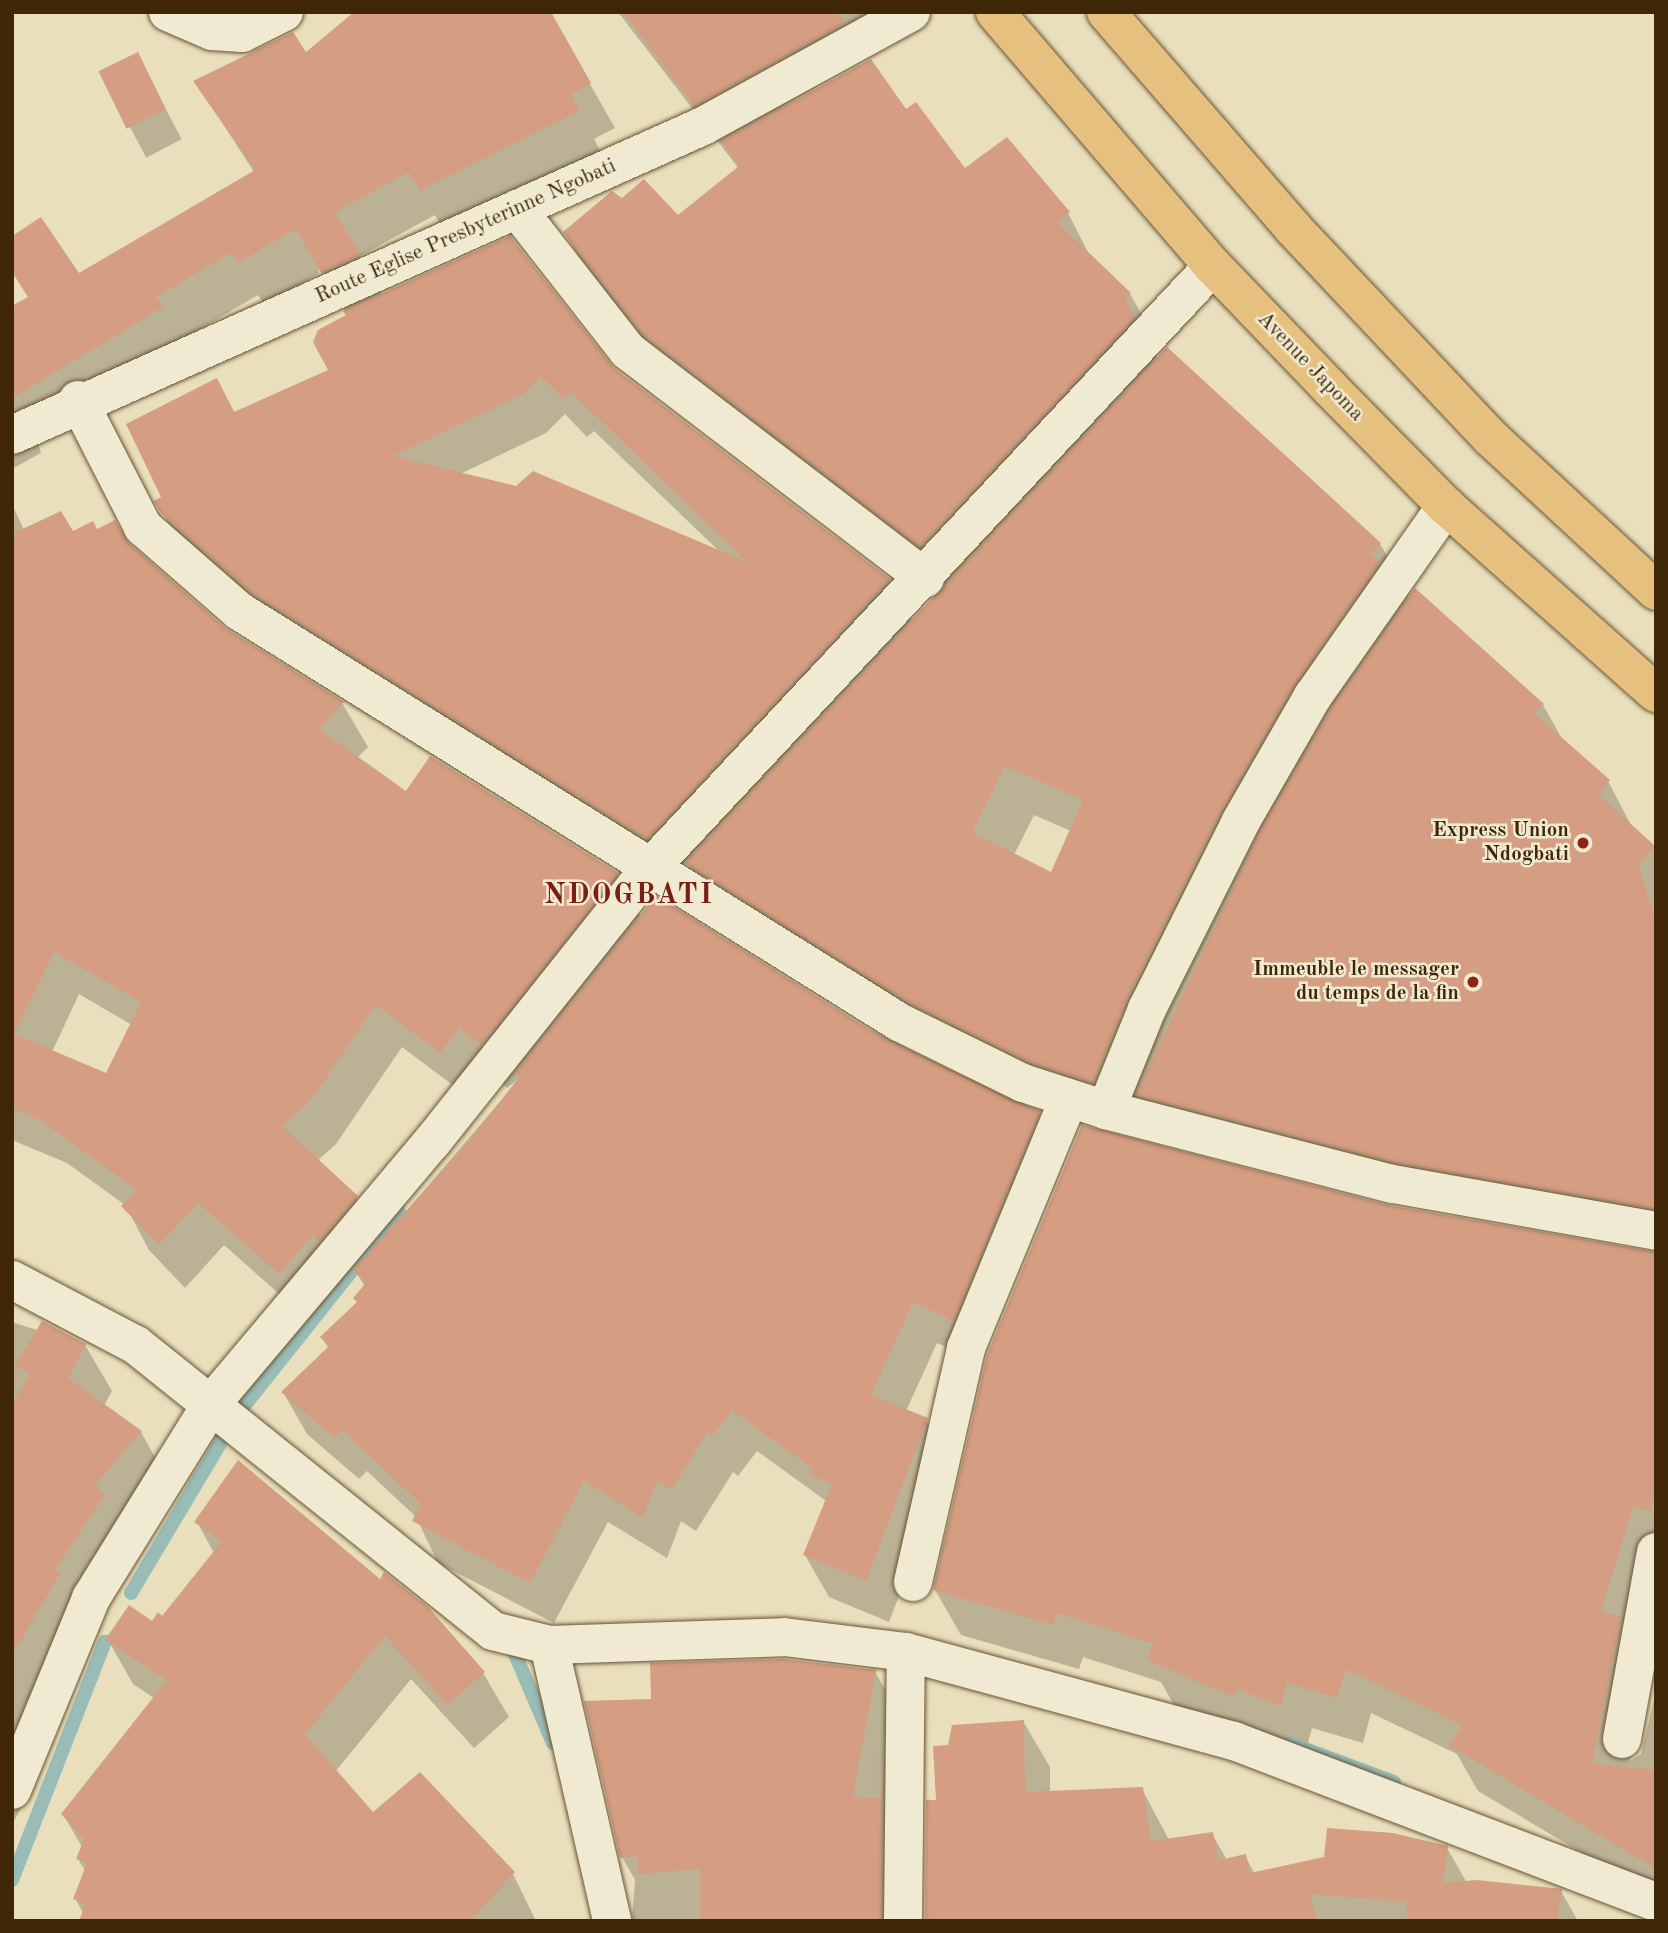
<!DOCTYPE html>
<html>
<head>
<meta charset="utf-8">
<style>
  body { margin:0 }
  #map { position:relative; width:1668px; height:1933px; overflow:hidden; background:#eadfbc; font-family:"Old Standard TT",serif }
  div>[style] { position:absolute }
  [style*='--x'] { left:calc(var(--x)*1px); top:calc(var(--y)*1px); width:calc(var(--w)*1px); rotate:calc(var(--a)*1deg) }
  .shadow>* { inset:0; background:#0003; transform-origin:0 0 }
  .stream>* { height:14px; margin:-7px; padding:0 7px; transform-origin:7px; border-radius:7px; background:#99bcb7 }
  .building>* { inset:0; background:#d59d81; transform-origin:0 0 }
  .roads { filter:drop-shadow(0 0 2px #6a5434) drop-shadow(0 0 2px #6a5434) }
  .minor>* { height:38px; margin:-19px; padding:0 19px; transform-origin:19px; border-radius:19px; background:#f1ead3 }
  .major>* { height:38px; margin:-19px; padding:0 19px; transform-origin:19px; border-radius:19px; background:#e5c07e }
  .dots>* { width:19px; height:19px; translate:-50% -50%; box-sizing:border-box; border:4px solid #f1ead3; border-radius:50% }
  span { translate:-50% -50%; white-space:nowrap; text-align:center; line-height:1.15; -webkit-text-stroke:5px #f1ead3; paint-order:stroke }
  .street-label { font-size:21px; color:#3f2606 }
  .poi-label { font-size:21px; color:#3f2606; font-weight:700 }
  .right { translate:-100% -50%; text-align:right }
  .district-label { font-size:28px; color:#7a1f14; font-weight:700; letter-spacing:2px }
  .frame { position:absolute; inset:0; border:14px solid #3f2606; pointer-events:none }
</style>
</head>
<body>
<div id="map">
  <div class="shadow">
    <i style="clip-path:polygon(evenodd,549px 12px,615px 128px,594px 139px,603px 156px,446px 234px,435px 215px,360px 256px,382px 295px,613px 369px,889px 580px,913px 622px,945px 587px,670px 377px,589px 275px,565px 233px,622px 201px,678px 218px,739px 169px,618px 12px,884px 12px,899px 37px,741px 132px,906px 111px,965px 171px,1068px 213px,1090px 256px,1130px 294px,1154px 336px,1157px 360px,1380px 544px,1409px 594px,1404px 607px,1543px 705px,1564px 742px,1608px 781px,1633px 829px,1656px 849px,1656px 1249px,1164px 1140px,1139px 1097px,1122px 1132px,716px 913px,686px 861px,670px 878px,186px 553px,162px 512px,164px 498px,216px 381px,235px 413px,330px 371px,349px 317px,318px 264px,319px 273px,265px 306px,258px 295px,180px 341px,38px 442px,41px 453px,12px 469px,12px 321px,254px 172px,196px 82px,306px 54px,549px 12px,565px 414px,587px 437px,594px 431px,720px 552px,460px 474px,546px 433px,565px 414px,549px 12px,1034px 815px,1071px 831px,1052px 875px,1014px 855px,1034px 815px)"></i>
    <i style="left:137px;top:55px;width:95px;height:40px;rotate:62deg"></i>
    <i style="clip-path:polygon(evenodd,12px 504px,24px 530px,97px 532px,127px 545px,224px 629px,342px 703px,368px 747px,357px 758px,406px 794px,617px 874px,641px 917px,1039px 1113px,1063px 1155px,978px 1361px,937px 1343px,906px 1411px,926px 1420px,951px 1461px,889px 1622px,829px 1597px,805px 1555px,826px 1501px,757px 1451px,738px 1476px,733px 1472px,696px 1531px,681px 1521px,667px 1558px,608px 1522px,554px 1623px,438px 1563px,416px 1517px,367px 1471px,359px 1479px,307px 1434px,283px 1392px,329px 1349px,322px 1338px,358px 1303px,365px 1287px,356px 1272px,346px 1284px,339px 1278px,305px 1317px,224px 1245px,185px 1288px,149px 1250px,125px 1205px,67px 1163px,12px 1140px,12px 504px,79px 994px,132px 1025px,107px 1075px,52px 1052px,79px 994px,12px 504px,402px 1047px,466px 1095px,485px 1070px,507px 1088px,520px 1078px,381px 1241px,356px 1198px,317px 1161px,336px 1144px,402px 1047px)"></i>
    <i style="clip-path:polygon(1389px 1207px,1656px 1254px,1656px 1630px,1630px 1761px,1641px 1754px,1656px 1691px,1656px 1897px,1478px 1791px,1457px 1754px,1371px 1713px,1363px 1743px,1312px 1728px,1306px 1750px,1174px 1705px,1161px 1682px,1083px 1657px,1079px 1669px,961px 1635px,935px 1590px)"></i>
    <i style="clip-path:polygon(12px 1322px,37px 1330px,41px 1322px,85px 1345px,112px 1391px,104px 1406px,141px 1432px,167px 1479px,123px 1529px,38px 1776px,12px 1825px)"></i>
    <i style="clip-path:polygon(197px 1522px,483px 1673px,509px 1717px,474px 1748px,411px 1679px,335px 1772px,373px 1814px,513px 1874px,536px 1921px,79px 1921px,83px 1913px,75px 1898px,86px 1872px,78px 1859px,82px 1847px,63px 1814px,154px 1698px,133px 1684px,108px 1640px,163px 1618px,214px 1553px)"></i>
    <i style="clip-path:polygon(875px 1672px,901px 1717px,885px 1806px,908px 1845px,907px 1921px,632px 1921px,635px 1880px,622px 1857px,653px 1701px)"></i>
    <i style="clip-path:polygon(1023px 1721px,1050px 1767px,1050px 1793px,1142px 1789px,1169px 1840px,1212px 1834px,1227px 1860px,1245px 1856px,1255px 1874px,1447px 1848px,1467px 1883px,1561px 1891px,1578px 1921px,927px 1921px,937px 1802px,950px 1747px)"></i>
  </div>
  <div class="stream">
    <i style="--x:131;--y:1593;--w:207;--a:-59.2"></i>
    <i style="--x:237;--y:1415;--w:260;--a:-51.5"></i>
    <i style="--x:509;--y:1640;--w:112;--a:66.9"></i>
    <i style="--x:1289;--y:1743;--w:112;--a:20.4"></i>
    <i style="--x:12;--y:1880;--w:256;--a:-68.7"></i>
  </div>
  <div class="building">
    <i style="clip-path:polygon(354px 12px,551px 12px,591px 83px,571px 94px,579px 111px,542px 130px,420px 191px,409px 172px,335px 212px,361px 255px,321px 273px,296px 229px,238px 263px,231px 253px,156px 297px,163px 307px,12px 398px,12px 306px,28px 297px,12px 272px,12px 236px,41px 217px,79px 273px,255px 170px,193px 81px,293px 32px,306px 52px)"></i>
    <i style="clip-path:polygon(623px 12px,838px 12px,845px 23px,694px 106px)"></i>
    <i style="left:138px;top:52px;width:64px;height:44px;rotate:64deg"></i>
    <i style="clip-path:polygon(871px 59px,906px 109px,916px 102px,965px 168px,1007px 137px,1070px 212px,1058px 223px,1131px 293px,1125px 299px,1135px 318px,920px 547px,644px 335px,563px 232px,612px 191px,622px 198px,644px 179px,678px 215px,739px 166px,721px 141px)"></i>
    <i style="clip-path:polygon(evenodd,510px 236px,614px 368px,890px 579px,647px 839px,252px 593px,161px 513px,154px 501px,161px 497px,126px 424px,217px 378px,234px 412px,328px 370px,313px 342px,318px 330px,346px 315px,343px 311px,510px 236px,541px 376px,563px 399px,571px 392px,747px 562px,533px 471px,516px 486px,393px 456px,523px 394px,541px 376px)"></i>
    <i style="clip-path:polygon(evenodd,1167px 347px,1381px 543px,1371px 555px,1380px 562px,1295px 684px,1222px 810px,1127px 999px,1093px 1083px,1031px 1063px,910px 1003px,685px 863px,1167px 347px,1005px 766px,1083px 800px,1051px 872px,972px 832px,1005px 766px)"></i>
    <i style="clip-path:polygon(evenodd,61px 511px,73px 531px,93px 521px,97px 529px,115px 520px,129px 543px,225px 628px,344px 702px,319px 729px,406px 791px,430px 756px,618px 873px,481px 1045px,459px 1028px,440px 1053px,376px 1005px,311px 1100px,282px 1126px,358px 1196px,320px 1241px,313px 1235px,279px 1274px,198px 1203px,159px 1245px,121px 1206px,137px 1190px,40px 1120px,12px 1108px,12px 534px,61px 511px,54px 952px,141px 1002px,106px 1073px,14px 1034px,54px 952px)"></i>
    <i style="clip-path:polygon(1415px 588px,1544px 704px,1535px 714px,1610px 780px,1599px 795px,1655px 846px,1639px 866px,1656px 922px,1656px 1209px,1398px 1163px,1136px 1095px,1260px 831px,1331px 708px)"></i>
    <i style="clip-path:polygon(656px 896px,888px 1041px,1040px 1111px,954px 1321px,913px 1302px,871px 1395px,928px 1418px,866px 1581px,803px 1555px,832px 1484px,809px 1474px,812px 1468px,732px 1410px,713px 1435px,708px 1431px,672px 1490px,657px 1481px,643px 1518px,584px 1481px,530px 1583px,412px 1521px,421px 1504px,342px 1430px,334px 1438px,281px 1392px,329px 1346px,320px 1337px,357px 1302px,353px 1298px,366px 1283px,353px 1270px,471px 1139px,520px 1076px,515px 1073px)"></i>
    <i style="clip-path:polygon(1082px 1125px,1388px 1205px,1656px 1252px,1656px 1486px,1651px 1511px,1633px 1507px,1601px 1611px,1621px 1617px,1592px 1763px,1656px 1770px,1656px 1869px,1450px 1746px,1462px 1725px,1346px 1669px,1337px 1698px,1287px 1683px,1281px 1706px,1237px 1689px,1234px 1697px,1146px 1660px,1154px 1644px,1057px 1613px,1053px 1625px,933px 1590px,987px 1355px)"></i>
    <i style="clip-path:polygon(42px 1321px,86px 1344px,68px 1378px,142px 1431px,95px 1485px,105px 1495px,55px 1570px,60px 1573px,12px 1656px,12px 1404px,30px 1374px,15px 1366px)"></i>
    <i style="clip-path:polygon(238px 1460px,380px 1579px,384px 1572px,428px 1607px,485px 1672px,447px 1705px,385px 1636px,305px 1734px,373px 1812px,420px 1772px,515px 1872px,470px 1921px,79px 1921px,86px 1904px,73px 1899px,87px 1863px,76px 1859px,84px 1839px,61px 1814px,167px 1680px,105px 1640px,129px 1605px,152px 1621px,158px 1612px,162px 1616px,222px 1541px,194px 1522px)"></i>
    <i style="clip-path:polygon(783px 1659px,876px 1670px,853px 1797px,882px 1798px,881px 1921px,700px 1921px,700px 1869px,638px 1874px,637px 1857px,620px 1858px,584px 1701px,651px 1699px,650px 1663px)"></i>
    <i style="clip-path:polygon(1024px 1720px,1025px 1792px,1143px 1787px,1151px 1841px,1213px 1832px,1219px 1860px,1246px 1854px,1250px 1873px,1324px 1857px,1327px 1828px,1393px 1833px,1448px 1846px,1443px 1883px,1477px 1880px,1562px 1889px,1557px 1921px,1408px 1921px,1406px 1902px,1310px 1894px,1317px 1921px,925px 1921px,926px 1800px,936px 1800px,933px 1746px,948px 1745px,952px 1725px)"></i>
  </div>
  <div class="roads">
    <div class="minor">
      <i style="--x:168;--y:12;--w:48;--a:23.4"></i>
      <i style="--x:212;--y:31;--w:30;--a:4"></i>
      <i style="--x:242;--y:33;--w:47;--a:-26.6"></i>
      <i style="--x:517;--y:209;--w:180;--a:52"></i>
      <i style="--x:628;--y:351;--w:374;--a:37.4"></i>
      <i style="--x:78;--y:400;--w:143;--a:62.9"></i>
      <i style="--x:143;--y:527;--w:128;--a:41.2"></i>
      <i style="--x:239;--y:611;--w:778;--a:31.91"></i>
      <i style="--x:899;--y:1022;--w:138;--a:26.2"></i>
      <i style="--x:1023;--y:1083;--w:87;--a:18"></i>
      <i style="--x:1106;--y:1110;--w:296;--a:14.5"></i>
      <i style="--x:1393;--y:1184;--w:267;--a:10.1"></i>
      <i style="--x:12;--y:435;--w:757;--a:-24.09"></i>
      <i style="--x:703;--y:126;--w:237;--a:-28.7"></i>
      <i style="--x:1106;--y:1110;--w:109;--a:-67.9"></i>
      <i style="--x:1147;--y:1009;--w:210;--a:-63.4"></i>
      <i style="--x:1241;--y:821;--w:144;--a:-60.1"></i>
      <i style="--x:1313;--y:696;--w:232;--a:-55"></i>
      <i style="--x:12;--y:1280;--w:140;--a:27.7"></i>
      <i style="--x:136;--y:1345;--w:457;--a:38.7"></i>
      <i style="--x:493;--y:1631;--w:58;--a:14"></i>
      <i style="--x:549;--y:1645;--w:235;--a:-1.9"></i>
      <i style="--x:784;--y:1637;--w:123;--a:7"></i>
      <i style="--x:906;--y:1652;--w:340;--a:15.2"></i>
      <i style="--x:1234;--y:1741;--w:452;--a:20.9"></i>
      <i style="--x:913;--y:1582;--w:240;--a:-77.2"></i>
      <i style="--x:966;--y:1348;--w:270;--a:-67.6"></i>
      <i style="--x:549;--y:1645;--w:283;--a:77.1"></i>
      <i style="--x:1622;--y:1739;--w:190;--a:-79.7"></i>
      <i style="--x:12;--y:1790;--w:208;--a:-67.6"></i>
      <i style="--x:91;--y:1598;--w:229;--a:-58.2"></i>
      <i style="--x:212;--y:1403;--w:341;--a:-49.9"></i>
      <i style="--x:432;--y:1142;--w:350;--a:-51.5"></i>
      <i style="--x:650;--y:868;--w:824;--a:-46.92"></i>
      <i style="--x:903;--y:1921;--w:269;--a:-89.4"></i>
    </div>
    <div class="major">
      <i style="--x:995;--y:12;--w:335;--a:49.4"></i>
      <i style="--x:1213;--y:266;--w:168;--a:46.2"></i>
      <i style="--x:1329;--y:387;--w:167;--a:45.5"></i>
      <i style="--x:1446;--y:506;--w:281;--a:41.7"></i>
      <i style="--x:1106;--y:12;--w:286;--a:49.1"></i>
      <i style="--x:1293;--y:228;--w:289;--a:46.7"></i>
      <i style="--x:1491;--y:438;--w:225;--a:42.8"></i>
    </div>
  </div>
  <div class="dots">
    <i style="left:1583px;top:843px;background:#8f2418"></i>
    <i style="left:1473px;top:982px;background:#8f2418"></i>
  </div>
  <div class="street-label">
    <span style="left:466px;top:232px;rotate:-24deg">Route Eglise Presbyterinne Ngobati</span>
    <span style="left:1310px;top:367px;rotate:46deg">Avenue Japoma</span>
  </div>
  <div class="poi-label">
    <span class="right" style="left:1569px;top:843px">Express Union<br>Ndogbati</span>
    <span class="right" style="left:1459px;top:982px">Immeuble le messager<br>du temps de la fin</span>
  </div>
  <div class="district-label">
    <span style="left:629px;top:896px">NDOGBATI</span>
  </div>
  <div class="frame"></div>
</div>
</body>
</html>
